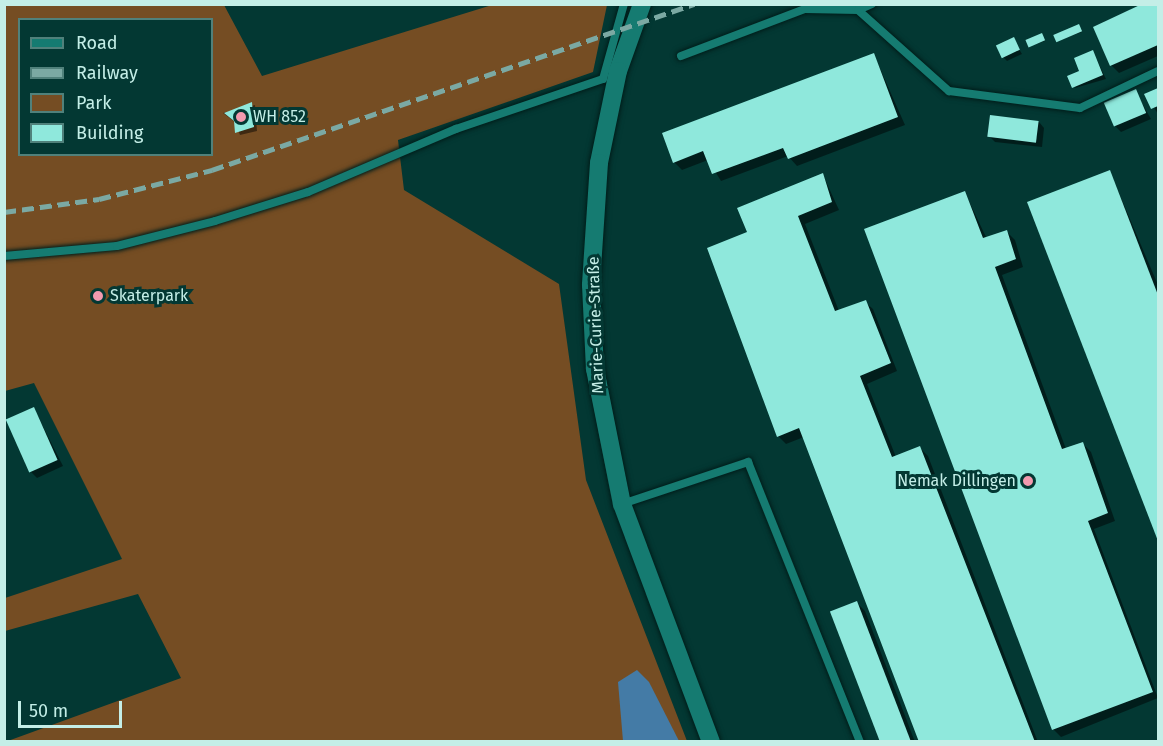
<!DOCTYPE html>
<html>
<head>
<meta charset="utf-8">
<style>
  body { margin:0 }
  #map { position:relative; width:1163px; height:746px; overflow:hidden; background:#033833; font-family:"Fira Sans",sans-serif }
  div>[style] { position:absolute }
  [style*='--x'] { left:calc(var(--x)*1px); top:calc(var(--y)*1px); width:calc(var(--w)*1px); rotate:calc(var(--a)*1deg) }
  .green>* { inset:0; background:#754d23 }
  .water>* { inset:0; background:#447ba6 }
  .shadow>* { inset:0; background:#0007 }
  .building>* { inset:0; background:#8fe8dc; transform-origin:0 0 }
  .roads { filter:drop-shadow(0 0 2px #011d1a) drop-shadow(0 0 2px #011d1a) }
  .lane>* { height:8px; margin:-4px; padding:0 4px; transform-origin:4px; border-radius:4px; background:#157b71 }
  .secondary>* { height:18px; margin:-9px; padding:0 9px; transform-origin:9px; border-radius:9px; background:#157b71 }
  .rail>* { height:4.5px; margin-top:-2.25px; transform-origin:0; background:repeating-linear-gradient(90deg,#7ba9a3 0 12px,transparent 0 18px) }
  .dots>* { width:16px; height:16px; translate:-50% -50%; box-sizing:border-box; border:3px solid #033833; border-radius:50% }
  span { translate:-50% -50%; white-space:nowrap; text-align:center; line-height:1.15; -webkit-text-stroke:6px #033833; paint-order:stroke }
  .poi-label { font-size:16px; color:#c4eee7 }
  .left { translate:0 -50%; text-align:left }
  .right { translate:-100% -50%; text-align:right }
  .street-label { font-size:16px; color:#c4eee7 }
  .frame { position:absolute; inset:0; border:6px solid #c4eee7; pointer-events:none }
  .legend { position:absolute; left:18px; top:18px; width:195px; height:138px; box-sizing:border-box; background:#033833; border:2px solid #50817b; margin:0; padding:8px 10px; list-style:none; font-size:18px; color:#c4eee7 }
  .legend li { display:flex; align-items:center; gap:12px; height:30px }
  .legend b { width:30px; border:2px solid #50817b }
  .scale { position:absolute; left:18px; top:701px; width:104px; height:27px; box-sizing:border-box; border:3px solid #c4eee7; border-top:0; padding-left:8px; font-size:18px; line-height:21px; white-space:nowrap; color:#c4eee7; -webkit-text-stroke:4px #033833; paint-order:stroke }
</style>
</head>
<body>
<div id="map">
  <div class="green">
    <i style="clip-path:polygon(evenodd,5px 5px,224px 5px,262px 76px,492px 5px,607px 5px,593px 72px,398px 140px,404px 190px,559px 284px,586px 480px,687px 741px,5px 742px,181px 678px,138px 594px,5px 631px,5px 598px,122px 559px,34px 383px,5px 391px,5px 5px,20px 20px,212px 20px,212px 154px,20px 154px,20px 20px)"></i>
  </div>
  <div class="water">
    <i style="clip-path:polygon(637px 670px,649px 682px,679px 741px,623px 741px,618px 682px)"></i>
  </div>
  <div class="shadow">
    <i style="clip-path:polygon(1146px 4px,1158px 4px,1158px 56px,1119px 73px,1111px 65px)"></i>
    <i style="clip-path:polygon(1080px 27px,1082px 32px,1057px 41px)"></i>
    <i style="clip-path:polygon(1043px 36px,1045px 41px,1030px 46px)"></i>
    <i style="clip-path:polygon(1013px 39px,1022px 54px,1007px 61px,1003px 57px)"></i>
    <i style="clip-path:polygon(1093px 52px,1106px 79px,1075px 88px,1079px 73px)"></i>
    <i style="clip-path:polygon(874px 55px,905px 125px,797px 166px,788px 156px,721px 181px,708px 160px,682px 170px,674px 162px)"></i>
    <i style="clip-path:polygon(1158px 90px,1158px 114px,1146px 95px)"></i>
    <i style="clip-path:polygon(1135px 91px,1151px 119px,1121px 132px,1115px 126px)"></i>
    <i style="clip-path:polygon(255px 105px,257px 131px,240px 135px,235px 122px,223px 113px)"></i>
    <i style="clip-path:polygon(1039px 122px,1044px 128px,1042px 147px,995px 142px,989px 136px)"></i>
    <i style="clip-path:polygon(1110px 172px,1158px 285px,1158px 537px,1029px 203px)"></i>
    <i style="clip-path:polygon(823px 175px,839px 210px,805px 224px,839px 311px,865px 302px,873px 309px,897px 371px,867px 384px,896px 457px,920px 448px,928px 456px,1038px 742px,920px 742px,804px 437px,786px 444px,778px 436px,749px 233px)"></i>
    <i style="clip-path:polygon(965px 193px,987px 239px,1007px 232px,1015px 240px,1023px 267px,1002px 275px,1066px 449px,1083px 444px,1091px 452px,1115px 521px,1094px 529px,1158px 698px,1061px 737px,1053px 729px)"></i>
    <i style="clip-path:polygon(34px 409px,63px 466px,37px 478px,31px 472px)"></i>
    <i style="clip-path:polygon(857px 603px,865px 611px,915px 742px,882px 742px)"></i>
  </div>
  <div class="building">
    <i style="clip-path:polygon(1142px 4px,1158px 4px,1158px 45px,1110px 66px,1093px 27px)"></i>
    <i style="left:1079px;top:24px;width:8px;height:28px;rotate:67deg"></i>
    <i style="left:1042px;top:33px;width:8px;height:18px;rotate:67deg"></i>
    <i style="left:1014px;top:37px;width:14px;height:20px;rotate:65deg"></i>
    <i style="clip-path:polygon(1093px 50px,1103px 75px,1072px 88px,1067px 76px,1079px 71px,1074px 58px)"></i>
    <i style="clip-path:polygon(874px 53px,898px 117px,788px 159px,783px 148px,712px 174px,703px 151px,673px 163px,662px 133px)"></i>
    <i style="clip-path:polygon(1158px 88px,1158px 106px,1151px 109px,1144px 94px)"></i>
    <i style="left:1136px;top:89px;width:26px;height:35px;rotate:67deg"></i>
    <i style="clip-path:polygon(252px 102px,254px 127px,235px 133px,234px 121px,224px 113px)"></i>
    <i style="left:990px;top:115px;width:49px;height:22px;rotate:7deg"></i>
    <i style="clip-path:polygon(1110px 170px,1158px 295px,1158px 541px,1027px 202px)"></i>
    <i style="clip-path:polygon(823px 173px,832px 202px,798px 216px,835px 311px,866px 300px,891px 363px,860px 376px,892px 457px,920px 446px,1035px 742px,919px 742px,799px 428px,777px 437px,707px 248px,747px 232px,737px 208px)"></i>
    <i style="clip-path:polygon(965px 191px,983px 238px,1007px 230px,1016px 259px,995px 267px,1062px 449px,1083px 442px,1108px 513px,1088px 521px,1153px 692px,1052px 730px,864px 229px)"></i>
    <i style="left:34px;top:407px;width:58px;height:31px;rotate:66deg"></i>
    <i style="left:857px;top:601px;width:151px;height:29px;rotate:69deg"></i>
  </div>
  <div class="roads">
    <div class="lane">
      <i style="--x:858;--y:10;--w:122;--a:41.7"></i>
      <i style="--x:949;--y:91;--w:132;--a:7.4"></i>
      <i style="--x:1080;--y:108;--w:86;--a:-25.4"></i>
      <i style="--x:681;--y:56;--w:133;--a:-20.8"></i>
      <i style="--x:805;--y:9;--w:53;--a:1.1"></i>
      <i style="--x:858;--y:10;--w:15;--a:-23"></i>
      <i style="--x:4;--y:256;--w:113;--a:-5.1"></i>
      <i style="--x:117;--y:246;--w:101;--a:-14.3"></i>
      <i style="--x:215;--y:221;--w:97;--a:-17.3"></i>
      <i style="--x:308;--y:192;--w:161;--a:-23.1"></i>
      <i style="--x:456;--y:129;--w:155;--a:-18.8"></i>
      <i style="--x:603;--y:79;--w:78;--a:-74.4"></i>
      <i style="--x:622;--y:504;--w:133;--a:-18.4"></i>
      <i style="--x:748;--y:462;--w:302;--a:68.2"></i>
    </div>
    <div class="secondary">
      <i style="--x:642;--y:4;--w:71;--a:109.7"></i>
      <i style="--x:618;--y:71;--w:94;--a:101.7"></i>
      <i style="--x:599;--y:163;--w:122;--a:93.8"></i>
      <i style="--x:591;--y:285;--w:84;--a:87.3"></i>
      <i style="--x:595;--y:369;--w:138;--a:78.7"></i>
      <i style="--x:622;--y:504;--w:254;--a:69.5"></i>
    </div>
  </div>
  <div class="rail">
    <i style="--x:4;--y:212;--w:96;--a:-7.8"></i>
    <i style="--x:99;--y:199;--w:117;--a:-14.4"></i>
    <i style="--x:212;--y:170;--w:510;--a:-19"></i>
  </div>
  <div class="dots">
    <i style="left:241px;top:117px;background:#f29aaf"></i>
    <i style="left:98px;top:296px;background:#f29aaf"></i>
    <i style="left:1028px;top:481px;background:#f29aaf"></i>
  </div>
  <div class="poi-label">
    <span class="left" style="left:253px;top:117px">WH 852</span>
    <span class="left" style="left:110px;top:296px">Skaterpark</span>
    <span class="right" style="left:1016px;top:481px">Nemak Dillingen</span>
  </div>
  <div class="street-label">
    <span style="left:596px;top:325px;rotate:-92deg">Marie-Curie-Straße</span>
  </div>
  <div class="frame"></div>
  <ul class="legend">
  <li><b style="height:8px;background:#157b71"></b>Road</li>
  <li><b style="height:8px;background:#7ba9a3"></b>Railway</li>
  <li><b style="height:16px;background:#754d23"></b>Park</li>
  <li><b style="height:16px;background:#8fe8dc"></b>Building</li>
  </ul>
  <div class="scale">50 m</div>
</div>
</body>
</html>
